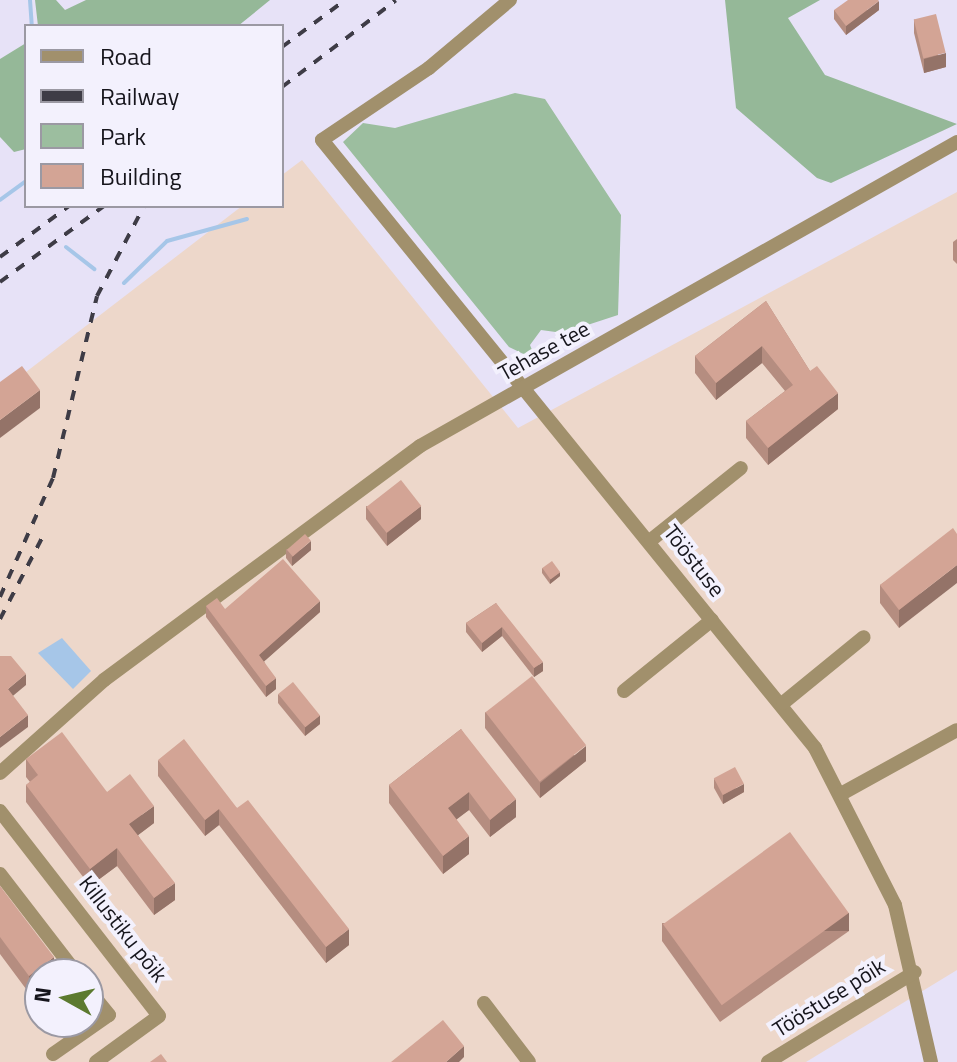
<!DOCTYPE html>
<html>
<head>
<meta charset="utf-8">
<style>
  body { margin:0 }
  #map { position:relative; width:957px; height:1062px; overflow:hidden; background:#e7e2f7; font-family:"Titillium Web",sans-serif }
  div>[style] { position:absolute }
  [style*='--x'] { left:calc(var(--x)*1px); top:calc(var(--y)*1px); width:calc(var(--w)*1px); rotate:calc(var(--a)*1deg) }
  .industrial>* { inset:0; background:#edd7ca }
  .green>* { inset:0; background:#9cbe9f }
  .forest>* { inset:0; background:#95b898 }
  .water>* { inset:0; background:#a6c6e8 }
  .stream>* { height:4px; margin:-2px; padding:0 2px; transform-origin:2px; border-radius:2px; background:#a6c6e8 }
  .minor>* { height:14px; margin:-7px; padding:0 7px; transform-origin:7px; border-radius:7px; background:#a1906c }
  .rail>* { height:4px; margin-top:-2px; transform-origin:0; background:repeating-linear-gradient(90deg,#3e3c46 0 10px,transparent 0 20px) }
  .wall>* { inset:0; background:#b58d80 }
  .shaded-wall>* { inset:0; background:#947368; transform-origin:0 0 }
  .building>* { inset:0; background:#d3a495; transform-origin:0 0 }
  span { translate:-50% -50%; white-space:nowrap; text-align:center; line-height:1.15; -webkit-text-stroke:8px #f3f1fd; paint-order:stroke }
  .street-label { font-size:22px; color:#16151c }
  .legend { position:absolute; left:24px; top:24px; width:260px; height:184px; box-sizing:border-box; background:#f3f1fd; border:2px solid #9b99a3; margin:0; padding:10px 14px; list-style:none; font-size:24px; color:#16151c }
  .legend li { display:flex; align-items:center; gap:16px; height:40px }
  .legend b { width:40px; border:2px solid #9b99a3 }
  .north { position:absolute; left:24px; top:958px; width:80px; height:80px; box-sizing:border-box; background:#f3f1fd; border:2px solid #9b99a3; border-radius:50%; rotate:278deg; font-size:22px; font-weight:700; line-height:32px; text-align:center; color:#16151c }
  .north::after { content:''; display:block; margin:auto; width:28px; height:36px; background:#5c7a2f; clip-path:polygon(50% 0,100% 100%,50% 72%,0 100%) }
</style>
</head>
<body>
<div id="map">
  <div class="industrial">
    <i style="clip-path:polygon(evenodd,302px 160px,518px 428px,957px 192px,957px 970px,806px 1062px,0 1062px,0 392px,242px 206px,282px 206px,282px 175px,302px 160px,40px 974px,88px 974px,88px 1022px,40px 1022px,40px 974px)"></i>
  </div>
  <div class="green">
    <i style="clip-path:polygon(515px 93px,545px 99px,621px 215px,618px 315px,563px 333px,541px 330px,530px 345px,536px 360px,509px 347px,343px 142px,363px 123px,395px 128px)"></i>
  </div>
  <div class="forest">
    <i style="clip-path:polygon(35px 0,56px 0,65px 10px,86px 0,270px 0,238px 26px,38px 26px)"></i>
    <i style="clip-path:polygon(725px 0,820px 0,788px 18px,825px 75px,957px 124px,831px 183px,817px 178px,736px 108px)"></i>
    <i style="clip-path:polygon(26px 43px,26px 149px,14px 152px,0 137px,0 59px)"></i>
  </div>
  <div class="water">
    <i style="clip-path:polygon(62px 638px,91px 671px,73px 689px,38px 653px)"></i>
  </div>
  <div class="stream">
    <i style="--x:30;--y:0;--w:26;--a:86"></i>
    <i style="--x:0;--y:200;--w:32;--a:-36"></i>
    <i style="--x:66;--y:247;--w:36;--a:38"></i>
    <i style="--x:124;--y:283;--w:60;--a:-44.3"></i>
    <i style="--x:167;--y:241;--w:83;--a:-15.4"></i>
  </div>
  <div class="minor">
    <i style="--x:510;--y:0;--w:106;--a:140"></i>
    <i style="--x:429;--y:68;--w:129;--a:146.1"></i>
    <i style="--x:322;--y:140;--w:783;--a:50.96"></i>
    <i style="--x:815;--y:748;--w:176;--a:63"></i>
    <i style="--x:895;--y:905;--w:161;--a:77.1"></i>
    <i style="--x:651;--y:540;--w:115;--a:-38.7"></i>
    <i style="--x:624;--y:691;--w:113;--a:-38.9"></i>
    <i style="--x:783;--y:703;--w:104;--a:-39.2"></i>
    <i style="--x:0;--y:773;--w:140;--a:-41.8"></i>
    <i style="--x:104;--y:680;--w:393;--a:-36.5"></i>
    <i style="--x:420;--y:446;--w:617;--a:-29.51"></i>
    <i style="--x:841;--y:794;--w:132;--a:-28.9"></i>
    <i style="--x:0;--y:811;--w:259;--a:52.2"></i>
    <i style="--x:159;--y:1016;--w:78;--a:143.9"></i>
    <i style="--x:0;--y:874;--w:126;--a:52.4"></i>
    <i style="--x:484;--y:1003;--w:74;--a:52.7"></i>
    <i style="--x:53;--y:1054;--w:68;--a:-34.9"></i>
    <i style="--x:109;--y:1015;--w:33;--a:-129"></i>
    <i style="--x:768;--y:1062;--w:172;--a:-31.5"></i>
  </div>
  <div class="rail">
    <i style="--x:282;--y:47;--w:79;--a:-36.7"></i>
    <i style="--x:282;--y:87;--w:143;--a:-37.3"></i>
    <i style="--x:0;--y:257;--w:86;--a:-36.5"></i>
    <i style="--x:0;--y:282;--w:129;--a:-36.2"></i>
    <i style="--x:0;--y:597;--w:130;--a:-66"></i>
    <i style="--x:53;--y:478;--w:187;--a:-76.4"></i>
    <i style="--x:97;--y:296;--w:102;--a:-62.4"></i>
    <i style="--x:0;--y:619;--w:96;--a:-62.6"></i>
  </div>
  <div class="wall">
    <i style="clip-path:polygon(834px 10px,879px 10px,846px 35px,834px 19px)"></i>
    <i style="clip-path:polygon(914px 19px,946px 67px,924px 73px,914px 33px)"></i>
    <i style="clip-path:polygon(957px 239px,957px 264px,953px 260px,953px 242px)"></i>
    <i style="clip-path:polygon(766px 301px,810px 371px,838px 409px,768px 465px,746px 438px,746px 421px,785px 391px,762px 363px,716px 400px,695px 373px,695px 356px)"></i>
    <i style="clip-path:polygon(366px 506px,421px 519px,387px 546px,366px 519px)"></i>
    <i style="clip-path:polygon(957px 534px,899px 628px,880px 603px,880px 585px)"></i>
    <i style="clip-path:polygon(286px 549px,311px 550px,292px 566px,286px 558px)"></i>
    <i style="clip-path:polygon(542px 568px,560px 576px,550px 584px,542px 573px)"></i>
    <i style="clip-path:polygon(496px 603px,543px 671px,534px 677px,502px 636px,482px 652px,466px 632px,466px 623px)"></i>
    <i style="clip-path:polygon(206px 606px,225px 609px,320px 612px,264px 661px,276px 689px,266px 697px,206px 617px)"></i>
    <i style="clip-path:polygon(278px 694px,320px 724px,305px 736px,278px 703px)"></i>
    <i style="clip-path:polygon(485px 712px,586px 761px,540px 798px,485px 728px)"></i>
    <i style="clip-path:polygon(461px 729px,516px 817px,490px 837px,469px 810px,456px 819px,469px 854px,443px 874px,389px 803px,389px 785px)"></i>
    <i style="clip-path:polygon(26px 759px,107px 792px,154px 823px,138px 835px,175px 900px,154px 915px,117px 866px,90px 886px,26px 802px,26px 785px,30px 782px,26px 777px)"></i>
    <i style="clip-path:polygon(158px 760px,237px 808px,349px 945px,326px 963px,219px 825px,205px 836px,158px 776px)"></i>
    <i style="clip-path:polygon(714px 779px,744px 792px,723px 804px,714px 788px)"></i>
    <i style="clip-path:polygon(0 886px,54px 974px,40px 974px,40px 985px,29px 993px,0 954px)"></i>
    <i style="clip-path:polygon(662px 923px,849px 931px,720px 1022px,662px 941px)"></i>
  </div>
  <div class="shaded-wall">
    <i style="clip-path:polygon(879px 1px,879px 10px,846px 35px,846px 26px)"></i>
    <i style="clip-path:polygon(946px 53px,946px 67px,924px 73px,924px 59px)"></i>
    <i style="clip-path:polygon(762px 346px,762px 363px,716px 400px,716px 383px)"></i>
    <i style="clip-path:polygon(40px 390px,40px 408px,0 438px,0 420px)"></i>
    <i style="clip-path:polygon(838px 393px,838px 409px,768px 465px,768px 448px)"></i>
    <i style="clip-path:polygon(421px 506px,421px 519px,387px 546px,387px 532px)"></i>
    <i style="clip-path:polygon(311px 541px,311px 550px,292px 566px,292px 557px)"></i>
    <i style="clip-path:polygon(957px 565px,957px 583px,899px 628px,899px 610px)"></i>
    <i style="clip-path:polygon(560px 572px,560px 576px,550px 584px,550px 579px)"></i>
    <i style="clip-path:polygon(320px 601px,320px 612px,259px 666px,259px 655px)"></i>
    <i style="clip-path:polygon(502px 627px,502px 636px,482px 652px,482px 643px)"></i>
    <i style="clip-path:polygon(543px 662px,543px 671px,534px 677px,534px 668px)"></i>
    <i style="clip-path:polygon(26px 674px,26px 685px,8px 700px,8px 689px)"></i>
    <i style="clip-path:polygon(276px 678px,276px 689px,266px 697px,266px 686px)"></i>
    <i style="clip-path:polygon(28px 715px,28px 727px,0 748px,0 737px)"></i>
    <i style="clip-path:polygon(320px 715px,320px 724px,305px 736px,305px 727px)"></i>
    <i style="clip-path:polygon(586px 746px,586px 761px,540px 798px,540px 783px)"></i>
    <i style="clip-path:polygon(744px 784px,744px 792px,723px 804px,723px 795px)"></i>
    <i style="clip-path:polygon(469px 792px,469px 810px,448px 826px,448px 808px)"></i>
    <i style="clip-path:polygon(516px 799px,516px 817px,490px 837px,490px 820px)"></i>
    <i style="clip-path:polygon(154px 806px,154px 823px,129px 842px,129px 824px)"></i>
    <i style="clip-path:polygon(219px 809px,219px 825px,205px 836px,205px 820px)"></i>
    <i style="clip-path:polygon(469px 836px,469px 854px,443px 874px,443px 856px)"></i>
    <i style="clip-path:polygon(117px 848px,117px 866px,90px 886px,90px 869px)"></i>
    <i style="clip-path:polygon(175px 883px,175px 900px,154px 915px,154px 898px)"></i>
    <i style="left:849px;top:913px;width:18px;height:158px;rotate:90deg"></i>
    <i style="clip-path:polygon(349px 929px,349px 945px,326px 963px,326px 947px)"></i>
    <i style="clip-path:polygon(54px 957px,54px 974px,40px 974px,40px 985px,29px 993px,29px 976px)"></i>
    <i style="clip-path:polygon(464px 1046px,464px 1057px,459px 1062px,446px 1062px)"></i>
  </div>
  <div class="building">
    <i style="clip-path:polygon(848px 0,878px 0,879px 1px,846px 26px,834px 10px)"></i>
    <i style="left:936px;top:14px;width:40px;height:23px;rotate:76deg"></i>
    <i style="clip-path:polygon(766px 301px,810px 371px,817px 366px,838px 393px,768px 448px,746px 421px,793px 385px,762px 346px,716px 383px,695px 356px)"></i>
    <i style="clip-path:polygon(22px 366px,40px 390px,0 420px,0 382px)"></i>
    <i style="left:401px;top:480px;width:33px;height:44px;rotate:52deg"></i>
    <i style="clip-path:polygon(953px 528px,957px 534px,957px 565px,899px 610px,880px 585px)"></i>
    <i style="left:305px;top:534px;width:9px;height:24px;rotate:49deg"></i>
    <i style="clip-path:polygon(283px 559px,320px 601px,259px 655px,276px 678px,266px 686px,206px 606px,217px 598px,225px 609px)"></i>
    <i style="left:552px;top:561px;width:14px;height:12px;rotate:54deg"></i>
    <i style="clip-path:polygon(496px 603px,543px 662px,534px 668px,502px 627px,482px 643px,466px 623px)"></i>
    <i style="clip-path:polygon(0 656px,11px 656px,26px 674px,8px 689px,28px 715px,0 737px)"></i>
    <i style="left:532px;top:676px;width:88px;height:59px;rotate:52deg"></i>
    <i style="left:293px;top:682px;width:43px;height:19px;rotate:51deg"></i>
    <i style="clip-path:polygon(461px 729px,516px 799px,490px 820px,469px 792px,448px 808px,469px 836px,443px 856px,389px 785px)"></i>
    <i style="clip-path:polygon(62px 732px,107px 792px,130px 774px,154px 806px,129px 824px,175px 883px,154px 898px,117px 848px,90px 869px,26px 785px,38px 775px,26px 759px)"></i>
    <i style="clip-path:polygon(184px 739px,237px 808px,248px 800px,349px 929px,326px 947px,219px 809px,205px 820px,158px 760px)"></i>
    <i style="left:735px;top:767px;width:19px;height:24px;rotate:62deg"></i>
    <i style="left:790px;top:832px;width:100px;height:157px;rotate:54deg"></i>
    <i style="clip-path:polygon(0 886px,54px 957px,29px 976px,0 937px)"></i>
    <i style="clip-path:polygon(443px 1020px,464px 1046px,446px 1062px,391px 1062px)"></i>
    <i style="clip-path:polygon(161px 1054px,167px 1062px,150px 1062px)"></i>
  </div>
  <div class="street-label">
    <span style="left:544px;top:351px;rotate:-29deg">Tehase tee</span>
    <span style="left:694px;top:561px;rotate:52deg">Tööstuse</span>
    <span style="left:123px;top:929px;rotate:52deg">Killustiku põik</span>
    <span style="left:829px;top:998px;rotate:-32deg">Tööstuse põik</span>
  </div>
  <ul class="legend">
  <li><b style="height:10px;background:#a1906c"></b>Road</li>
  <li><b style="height:10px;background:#3e3c46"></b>Railway</li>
  <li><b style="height:22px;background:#9cbe9f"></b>Park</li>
  <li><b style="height:22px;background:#d3a495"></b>Building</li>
  </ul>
  <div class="north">N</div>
</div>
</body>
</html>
